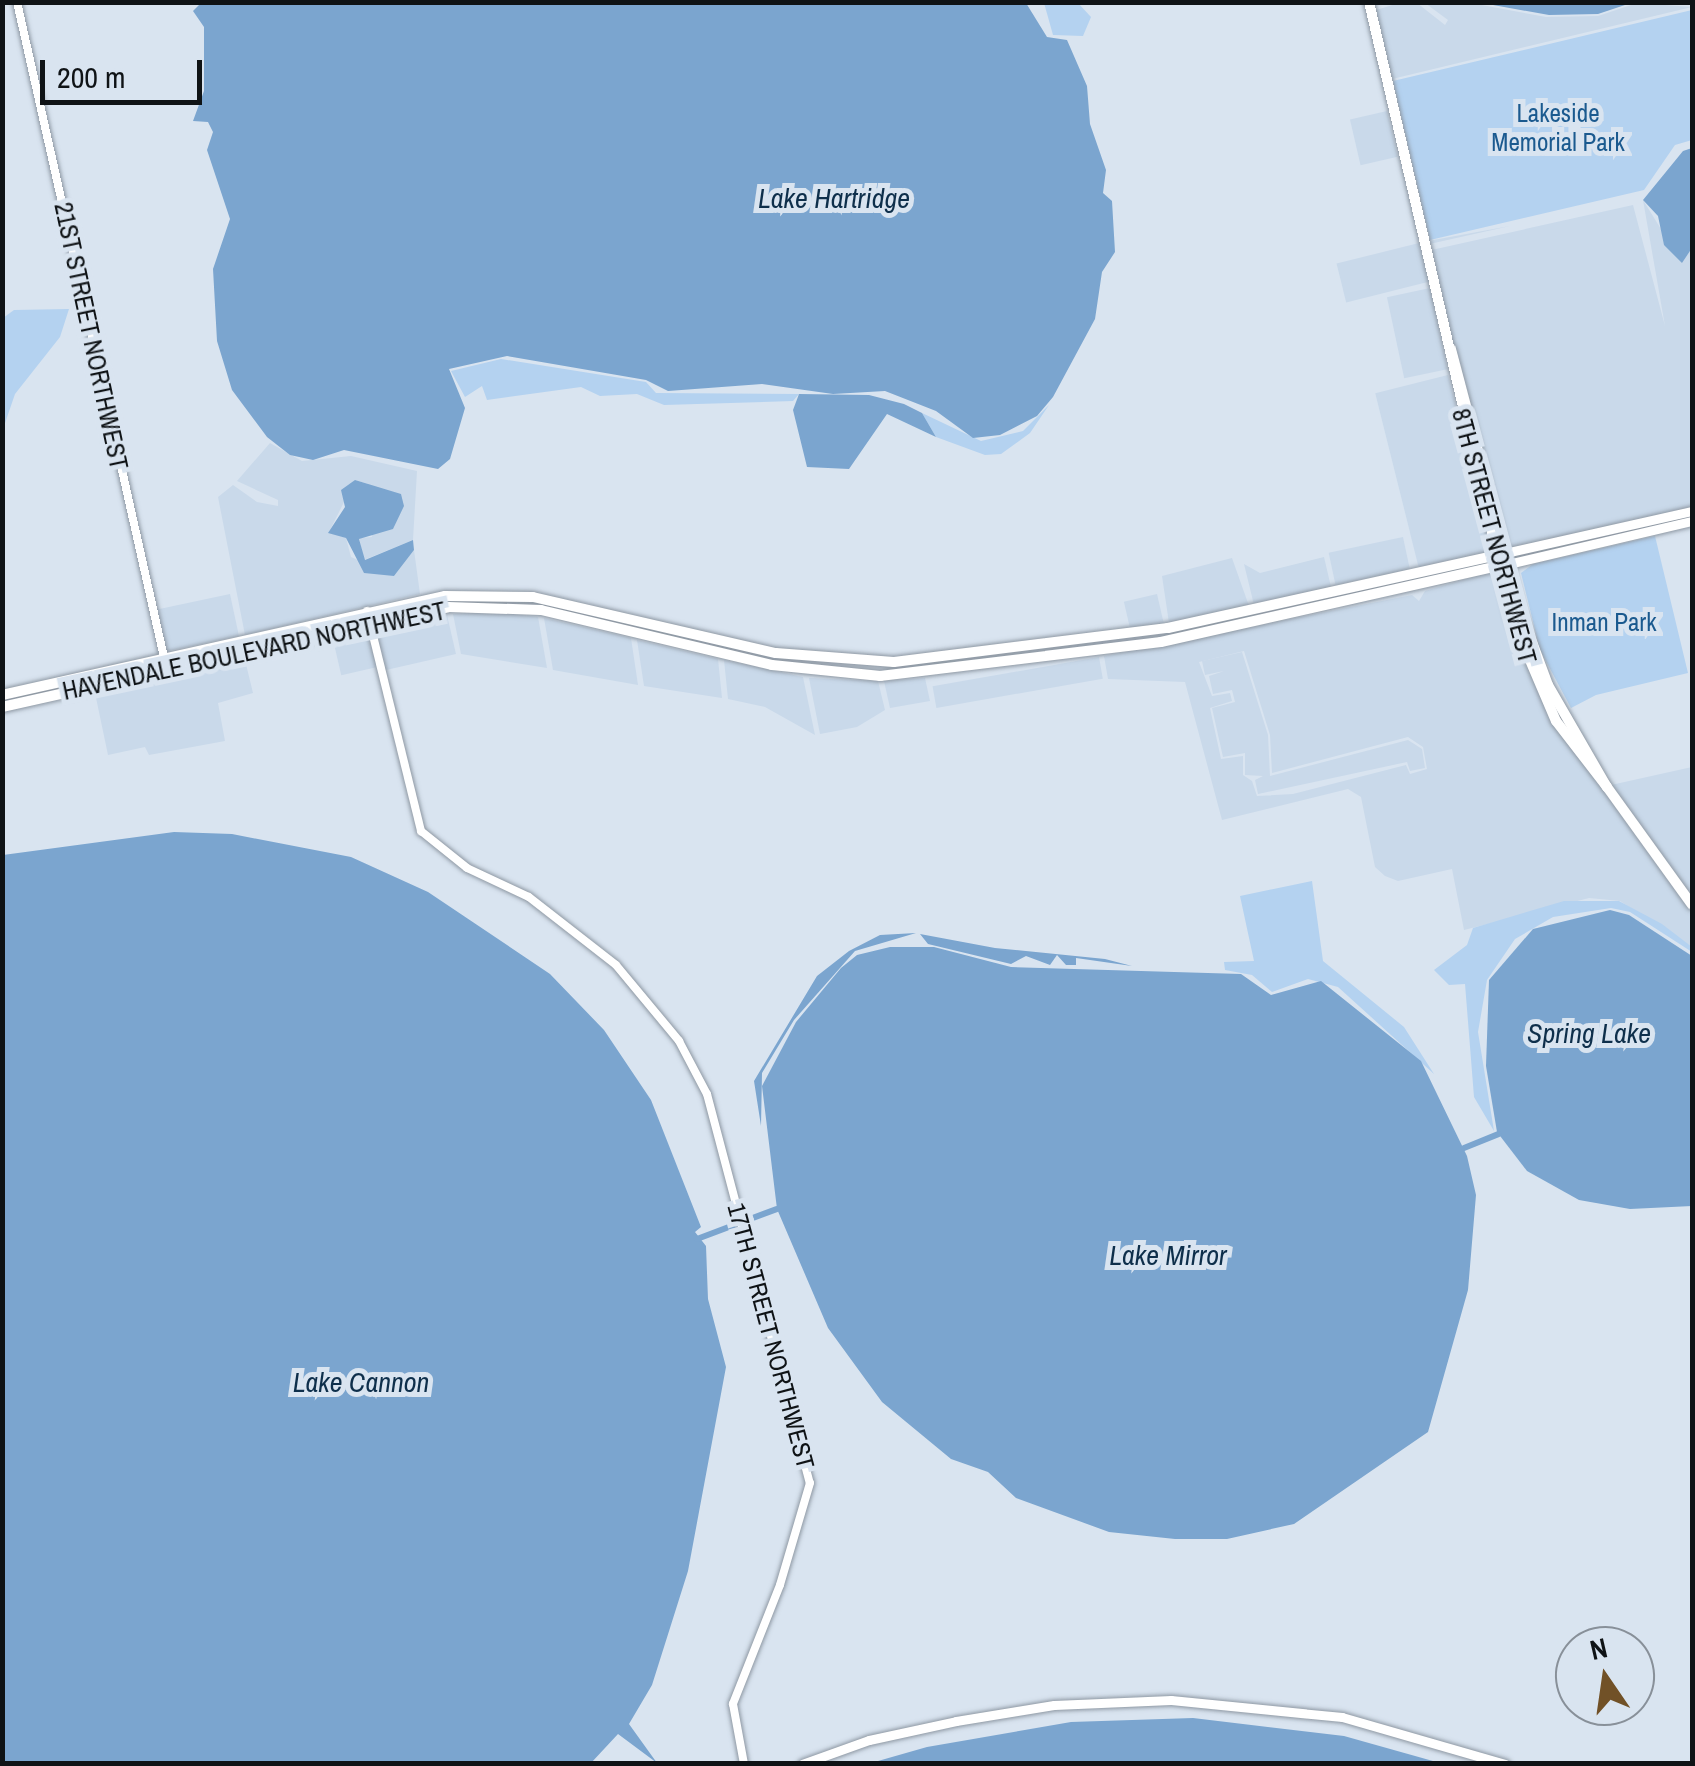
<!DOCTYPE html>
<html>
<head>
<meta charset="utf-8">
<style>
  body { margin:0 }
  #map { position:relative; width:1695px; height:1766px; overflow:hidden; background:#d9e4f0; font-family:"Archivo Narrow",sans-serif }
  div>[style] { position:absolute }
  [style*='--x'] { left:calc(var(--x)*1px); top:calc(var(--y)*1px); width:calc(var(--w)*1px); rotate:calc(var(--a)*1deg) }
  .built>* { inset:0; background:#c9d9ea; transform-origin:0 0 }
  .green>* { inset:0; background:#b4d2f0 }
  .forest>* { inset:0; background:#7ba5cf }
  .canal>* { height:6px; margin:-3px; padding:0 3px; transform-origin:3px; border-radius:3px; background:#7ba5cf }
  .roads { filter:drop-shadow(0 0 2px #8e98a3) drop-shadow(0 0 2px #8e98a3) }
  .tertiary>* { height:8px; margin:-4px; padding:0 4px; transform-origin:4px; border-radius:4px; background:#fff }
  .secondary>* { height:9px; margin:-4.5px; padding:0 4.5px; transform-origin:4.5px; border-radius:4.5px; background:#fff }
  .primary>* { height:10px; margin:-5px; padding:0 5px; transform-origin:5px; border-radius:5px; background:#fff }
  .trunk>* { height:10px; margin:-5px; padding:0 5px; transform-origin:5px; border-radius:5px; background:#fff }
  span { translate:-50% -50%; white-space:nowrap; text-align:center; line-height:1.15; -webkit-text-stroke:10px #d9e4f0; paint-order:stroke }
  .park-label { font-size:25px; color:#1b5a8f }
  .street-label { font-size:25px; color:#0f1316 }
  .water-label { font-size:28px; color:#0e2f4b; font-style:italic }
  .frame { position:absolute; inset:0; border:5px solid #0f1316; pointer-events:none }
  .north { position:absolute; left:1555px; top:1626px; width:100px; height:100px; box-sizing:border-box; background:#d9e4f0; border:2px solid #889099; border-radius:50%; rotate:347deg; font-size:28px; font-weight:700; line-height:40px; text-align:center; color:#0f1316 }
  .north::after { content:''; display:block; margin:auto; width:35px; height:45px; background:#715127; clip-path:polygon(50% 0,100% 100%,50% 72%,0 100%) }
  .scale { position:absolute; left:40px; top:60px; width:162px; height:45px; box-sizing:border-box; border:5px solid #0f1316; border-top:0; padding-left:12px; font-size:30px; line-height:35px; white-space:nowrap; color:#0f1316; -webkit-text-stroke:8px #d9e4f0; paint-order:stroke }
</style>
</head>
<body>
<div id="map">
  <div class="built">
    <i style="clip-path:polygon(1399px 3px,1417px 3px,1445px 25px,1448px 20px,1425px 3px,1471px 3px,1546px 17px,1598px 16px,1637px 3px,1692px 7px,1392px 79px,1428px 241px,1510px 226px,1425px 245px,1373px 11px)"></i>
    <i style="left:1387px;top:111px;width:47px;height:38px;rotate:77deg"></i>
    <i style="clip-path:polygon(1643px 200px,1682px 263px,1692px 248px,1692px 509px,1507px 550px,1427px 251px,1633px 205px,1665px 326px)"></i>
    <i style="left:1419px;top:243px;width:40px;height:85px;rotate:76deg"></i>
    <i style="left:1430px;top:288px;width:83px;height:44px;rotate:78deg"></i>
    <i style="left:1448px;top:375px;width:182px;height:75px;rotate:76deg"></i>
    <i style="clip-path:polygon(270px 443px,302px 461px,351px 456px,417px 471px,413px 540px,364px 560px,359px 538px,372px 537px,368px 484px,355px 480px,329px 532px,346px 538px,351px 557px,394px 576px,414px 550px,420px 594px,245px 635px,218px 497px,233px 485px,257px 502px,278px 506px,278px 500px,237px 481px)"></i>
    <i style="left:1403px;top:537px;width:33px;height:76px;rotate:78deg"></i>
    <i style="clip-path:polygon(1324px 557px,1331px 587px,1254px 605px,1244px 564px,1260px 573px)"></i>
    <i style="clip-path:polygon(1232px 558px,1249px 606px,1169px 623px,1162px 576px)"></i>
    <i style="clip-path:polygon(evenodd,1497px 570px,1545px 707px,1692px 910px,1692px 947px,1620px 901px,1589px 898px,1464px 930px,1452px 869px,1398px 881px,1385px 876px,1375px 867px,1361px 797px,1348px 789px,1222px 820px,1185px 682px,1108px 679px,1104px 656px,1412px 595px,1419px 601px,1425px 591px,1497px 570px,1244px 651px,1270px 735px,1272px 773px,1408px 737px,1423px 747px,1427px 769px,1410px 774px,1406px 765px,1293px 794px,1257px 796px,1252px 781px,1243px 775px,1243px 756px,1221px 759px,1210px 708px,1232px 701px,1230px 693px,1212px 696px,1199px 662px,1244px 651px)"></i>
    <i style="left:230px;top:594px;width:43px;height:77px;rotate:78deg"></i>
    <i style="left:1157px;top:594px;width:31px;height:34px;rotate:77deg"></i>
    <i style="clip-path:polygon(499px 612px,538px 617px,547px 668px,461px 654px,453px 614px)"></i>
    <i style="left:447px;top:615px;width:40px;height:74px;rotate:77deg"></i>
    <i style="clip-path:polygon(544px 618px,631px 638px,638px 685px,553px 670px)"></i>
    <i style="left:369px;top:631px;width:37px;height:37px;rotate:77deg"></i>
    <i style="clip-path:polygon(637px 640px,718px 659px,722px 698px,644px 686px)"></i>
    <i style="clip-path:polygon(1242px 652px,1268px 735px,1270px 776px,1408px 740px,1422px 749px,1425px 768px,1410px 771px,1407px 762px,1258px 794px,1255px 780px,1263px 776px,1245px 775px,1245px 753px,1223px 757px,1212px 708px,1235px 702px,1232px 690px,1213px 694px,1209px 676px,1224px 671px,1205px 675px,1202px 661px)"></i>
    <i style="left:1099px;top:657px;width:22px;height:169px;rotate:80deg"></i>
    <i style="clip-path:polygon(245px 660px,253px 693px,218px 703px,225px 741px,149px 755px,145px 747px,108px 755px,95px 693px)"></i>
    <i style="clip-path:polygon(724px 660px,803px 677px,815px 735px,765px 707px,728px 699px)"></i>
    <i style="clip-path:polygon(809px 678px,878px 681px,885px 710px,857px 727px,820px 734px)"></i>
    <i style="clip-path:polygon(925px 678px,930px 701px,890px 708px,884px 681px)"></i>
    <i style="clip-path:polygon(1692px 767px,1692px 900px,1611px 785px)"></i>
  </div>
  <div class="green">
    <i style="clip-path:polygon(1044px 3px,1078px 3px,1091px 17px,1083px 36px,1053px 35px)"></i>
    <i style="clip-path:polygon(1692px 10px,1692px 140px,1675px 145px,1644px 190px,1430px 240px,1393px 81px)"></i>
    <i style="clip-path:polygon(69px 309px,60px 337px,15px 394px,3px 429px,3px 318px,14px 310px)"></i>
    <i style="clip-path:polygon(501px 359px,646px 382px,656px 393px,799px 394px,793px 401px,664px 405px,637px 394px,600px 396px,581px 387px,487px 400px,482px 386px,465px 397px,451px 371px)"></i>
    <i style="clip-path:polygon(1049px 405px,1030px 433px,1001px 454px,985px 455px,936px 437px,922px 413px,981px 441px,1023px 431px)"></i>
    <i style="clip-path:polygon(1655px 536px,1688px 673px,1596px 695px,1571px 708px,1540px 650px,1521px 573px,1533px 564px)"></i>
    <i style="clip-path:polygon(1312px 881px,1323px 961px,1404px 1027px,1434px 1074px,1338px 987px,1308px 979px,1272px 992px,1252px 975px,1225px 970px,1224px 962px,1254px 961px,1240px 896px)"></i>
    <i style="clip-path:polygon(1564px 901px,1619px 901px,1662px 924px,1692px 947px,1692px 952px,1630px 912px,1611px 908px,1553px 917px,1515px 939px,1487px 980px,1478px 1032px,1494px 1131px,1474px 1097px,1465px 984px,1449px 985px,1434px 970px,1467px 945px,1473px 928px)"></i>
  </div>
  <div class="forest">
    <i style="clip-path:polygon(201px 3px,1026px 3px,1047px 37px,1067px 40px,1087px 86px,1090px 124px,1106px 170px,1103px 193px,1112px 201px,1115px 252px,1102px 272px,1095px 319px,1053px 397px,1037px 416px,1000px 435px,973px 438px,936px 411px,885px 391px,833px 394px,762px 384px,668px 391px,646px 380px,507px 356px,449px 369px,465px 408px,450px 459px,438px 469px,344px 450px,313px 460px,290px 455px,267px 437px,232px 390px,217px 341px,213px 269px,230px 219px,207px 150px,213px 132px,208px 122px,193px 121px,204px 91px,204px 27px,193px 11px)"></i>
    <i style="clip-path:polygon(1482px 3px,1631px 3px,1598px 14px,1549px 15px)"></i>
    <i style="clip-path:polygon(1692px 148px,1692px 248px,1682px 263px,1664px 245px,1658px 216px,1643px 200px,1683px 151px)"></i>
    <i style="clip-path:polygon(799px 394px,869px 395px,904px 404px,922px 413px,936px 437px,887px 414px,849px 469px,807px 467px,793px 410px)"></i>
    <i style="clip-path:polygon(355px 480px,401px 494px,404px 506px,393px 529px,359px 539px,365px 560px,413px 540px,414px 550px,394px 576px,364px 573px,346px 538px,328px 533px,345px 507px,341px 490px)"></i>
    <i style="clip-path:polygon(174px 832px,232px 834px,351px 857px,428px 892px,550px 974px,604px 1030px,651px 1100px,701px 1227px,695px 1232px,706px 1246px,708px 1299px,726px 1367px,688px 1571px,652px 1685px,629px 1724px,657px 1763px,618px 1734px,591px 1763px,3px 1763px,3px 855px)"></i>
    <i style="clip-path:polygon(1610px 910px,1629px 915px,1692px 956px,1692px 1206px,1630px 1209px,1579px 1200px,1527px 1171px,1497px 1132px,1486px 1066px,1489px 980px,1533px 929px)"></i>
    <i style="clip-path:polygon(916px 933px,855px 951px,794px 1020px,762px 1073px,761px 1126px,754px 1081px,817px 976px,849px 951px,880px 935px)"></i>
    <i style="clip-path:polygon(920px 934px,995px 948px,1105px 959px,1132px 966px,1076px 958px,1076px 965px,1066px 965px,1057px 955px,1050px 965px,1026px 956px,1011px 964px,928px 944px)"></i>
    <i style="clip-path:polygon(890px 947px,934px 947px,1011px 967px,1241px 974px,1271px 995px,1321px 981px,1421px 1061px,1467px 1156px,1476px 1195px,1468px 1290px,1428px 1432px,1294px 1524px,1227px 1539px,1175px 1539px,1109px 1532px,1016px 1498px,988px 1472px,951px 1459px,882px 1402px,828px 1328px,777px 1209px,762px 1086px,796px 1022px,841px 968px,857px 955px)"></i>
    <i style="clip-path:polygon(1193px 1718px,1344px 1736px,1440px 1763px,871px 1763px,927px 1747px,1071px 1722px)"></i>
  </div>
  <div class="canal">
    <i style="--x:1464;--y:1148;--w:37;--a:-22"></i>
    <i style="--x:697;--y:1239;--w:85;--a:-20.6"></i>
  </div>
  <div class="roads">
    <div class="tertiary">
      <i style="--x:17;--y:2;--w:676;--a:77.36"></i>
      <i style="--x:367;--y:611;--w:227;--a:76.2"></i>
      <i style="--x:421;--y:831;--w:59;--a:38.8"></i>
      <i style="--x:467;--y:868;--w:68;--a:25.1"></i>
      <i style="--x:529;--y:897;--w:110;--a:38"></i>
      <i style="--x:616;--y:965;--w:99;--a:50.3"></i>
      <i style="--x:679;--y:1041;--w:60;--a:62.2"></i>
      <i style="--x:707;--y:1094;--w:402;--a:75.2"></i>
      <i style="--x:810;--y:1483;--w:106;--a:106.4"></i>
      <i style="--x:780;--y:1585;--w:128;--a:111.6"></i>
      <i style="--x:733;--y:1704;--w:61;--a:79.6"></i>
    </div>
    <div class="secondary">
      <i style="--x:1505;--y:553;--w:192;--a:-12.7"></i>
      <i style="--x:1508;--y:564;--w:189;--a:-13.2"></i>
      <i style="--x:802;--y:1764;--w:71;--a:-19.7"></i>
      <i style="--x:869;--y:1740;--w:89;--a:-12.3"></i>
      <i style="--x:956;--y:1721;--w:99;--a:-9.3"></i>
      <i style="--x:1054;--y:1705;--w:117;--a:-2.4"></i>
      <i style="--x:1171;--y:1700;--w:172;--a:5.7"></i>
      <i style="--x:1342;--y:1717;--w:170;--a:16.1"></i>
    </div>
    <div class="primary">
      <i style="--x:2;--y:695;--w:454;--a:-12.6"></i>
      <i style="--x:445;--y:596;--w:88;--a:0.7"></i>
      <i style="--x:533;--y:597;--w:249;--a:13"></i>
      <i style="--x:776;--y:653;--w:118;--a:4.4"></i>
      <i style="--x:894;--y:662;--w:276;--a:-7.1"></i>
      <i style="--x:1168;--y:628;--w:343;--a:-12.5"></i>
      <i style="--x:2;--y:707;--w:457;--a:-12.6"></i>
      <i style="--x:448;--y:607;--w:93;--a:1.8"></i>
      <i style="--x:541;--y:610;--w:237;--a:13.4"></i>
      <i style="--x:772;--y:665;--w:109;--a:5.8"></i>
      <i style="--x:880;--y:676;--w:283;--a:-6.9"></i>
      <i style="--x:1161;--y:642;--w:355;--a:-12.7"></i>
    </div>
    <div class="trunk">
      <i style="--x:1369;--y:2;--w:632;--a:76.93"></i>
      <i style="--x:1512;--y:618;--w:112;--a:66.9"></i>
      <i style="--x:1556;--y:721;--w:83;--a:52.3"></i>
      <i style="--x:1451;--y:349;--w:267;--a:75.2"></i>
      <i style="--x:1519;--y:607;--w:83;--a:69.6"></i>
      <i style="--x:1548;--y:685;--w:118;--a:60"></i>
      <i style="--x:1607;--y:787;--w:145;--a:54.2"></i>
    </div>
  </div>
  <div class="park-label">
    <span style="left:1558px;top:128px">Lakeside<br>Memorial Park</span>
    <span style="left:1604px;top:622px">Inman Park</span>
  </div>
  <div class="street-label">
    <span style="left:91px;top:336px;rotate:78deg">21ST STREET NORTHWEST</span>
    <span style="left:1494px;top:536px;rotate:75deg">8TH STREET NORTHWEST</span>
    <span style="left:254px;top:651px;rotate:-12deg">HAVENDALE BOULEVARD NORTHWEST</span>
    <span style="left:771px;top:1336px;rotate:75deg">17TH STREET NORTHWEST</span>
  </div>
  <div class="water-label">
    <span style="left:834px;top:198px">Lake Hartridge</span>
    <span style="left:1589px;top:1033px">Spring Lake</span>
    <span style="left:1168px;top:1255px">Lake Mirror</span>
    <span style="left:361px;top:1382px">Lake Cannon</span>
  </div>
  <div class="frame"></div>
  <div class="north">N</div>
  <div class="scale">200 m</div>
</div>
</body>
</html>
